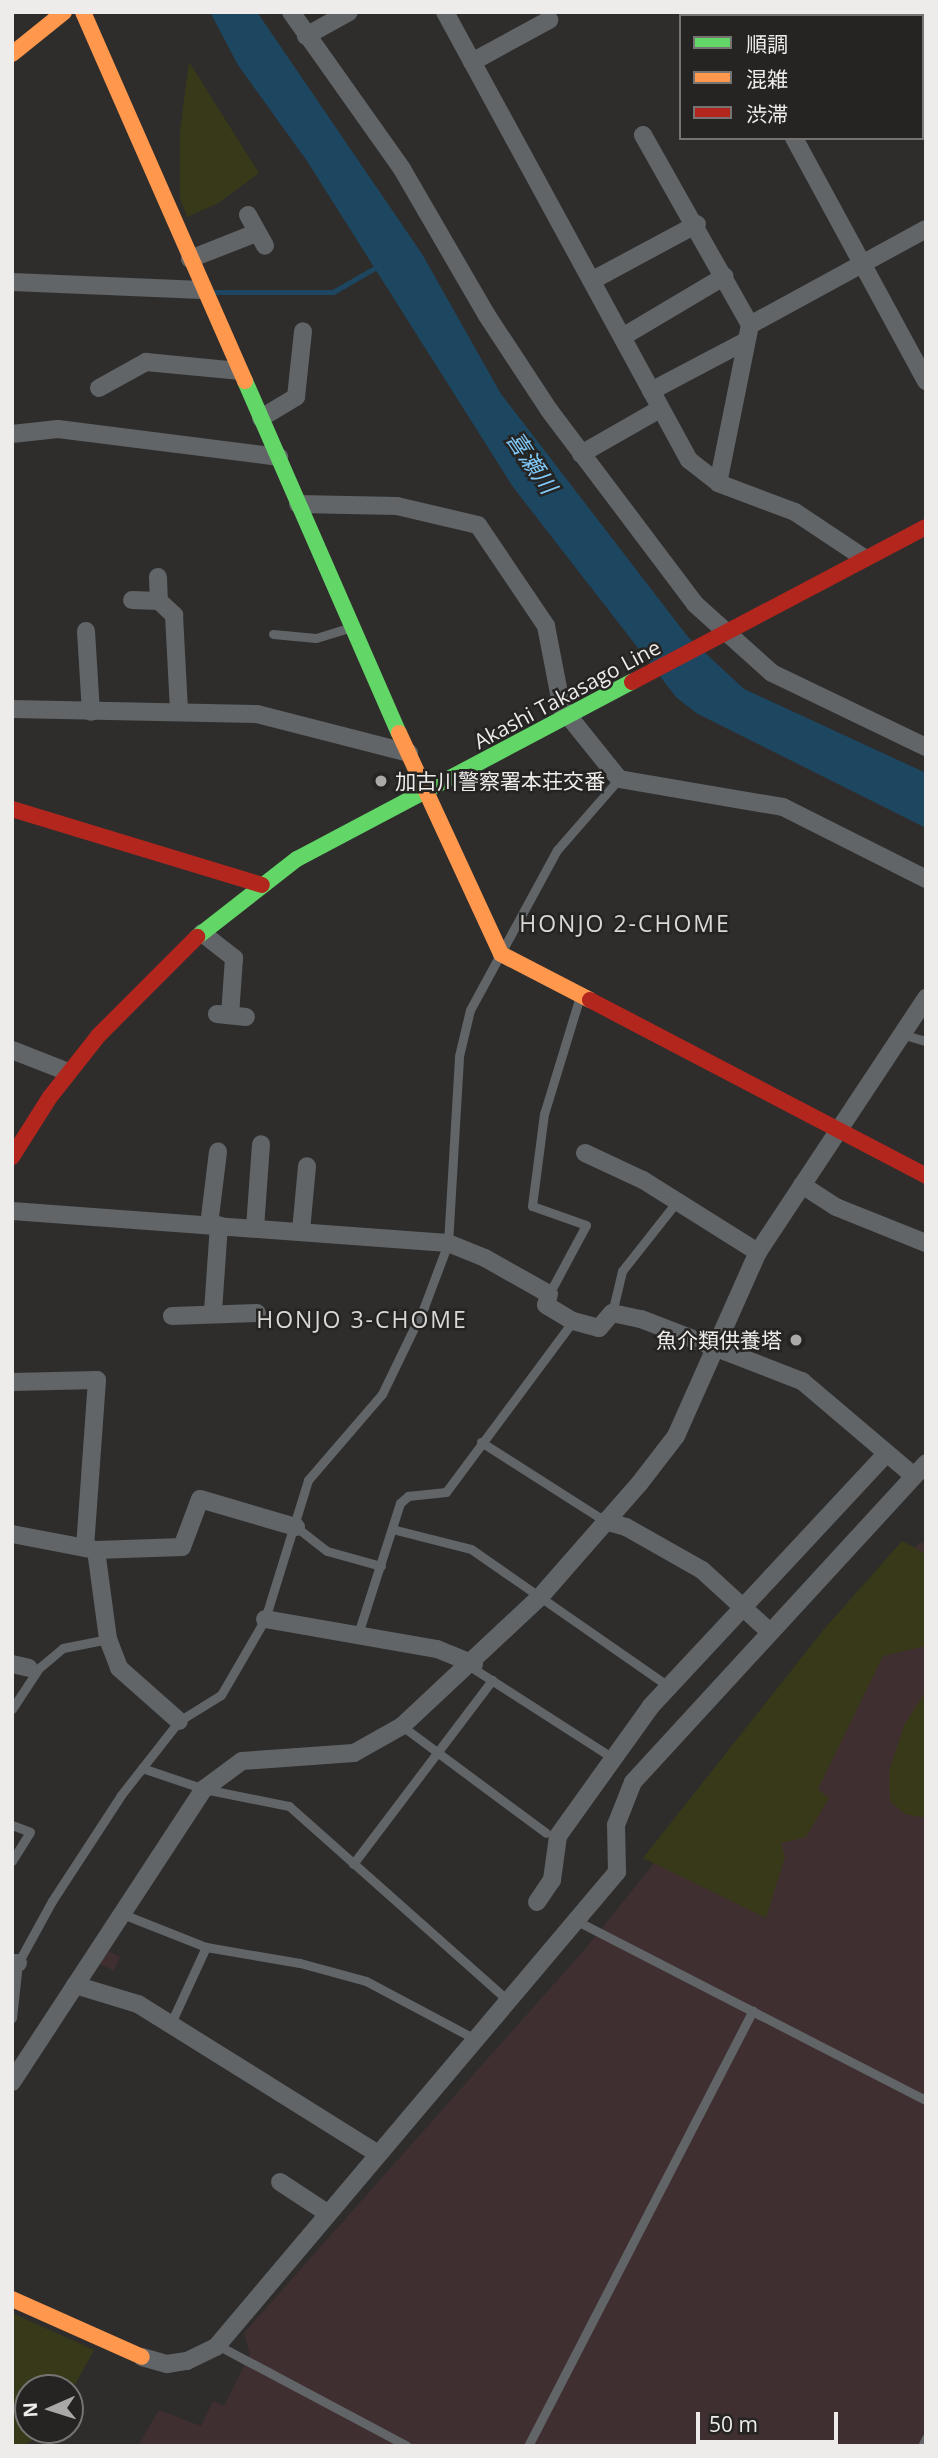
<!DOCTYPE html>
<html>
<head>
<meta charset="utf-8">
<style>
  body { margin:0 }
  #map { position:relative; width:938px; height:2458px; overflow:hidden; background:#2e2d2c; font-family:"Open Sans","Noto Sans JP",sans-serif }
  div>[style] { position:absolute }
  [style*='--x'] { left:calc(var(--x)*1px); top:calc(var(--y)*1px); width:calc(var(--w)*1px); rotate:calc(var(--a)*1deg) }
  .industrial>* { inset:0; background:#402f30; transform-origin:0 0 }
  .green>* { inset:0; background:#373918 }
  .water>* { inset:0; background:#1d4761 }
  .stream>* { height:5px; margin:-2.5px; padding:0 2.5px; transform-origin:2.5px; border-radius:2.5px; background:#1d4761 }
  .lane>* { height:9px; margin:-4.5px; padding:0 4.5px; transform-origin:4.5px; border-radius:4.5px; background:#616568 }
  .street>* { height:18px; margin:-9px; padding:0 9px; transform-origin:9px; border-radius:9px; background:#616568 }
  .fast>* { height:16px; margin:-8px; padding:0 8px; transform-origin:8px; border-radius:8px; background:#63d668 }
  .slow>* { height:16px; margin:-8px; padding:0 8px; transform-origin:8px; border-radius:8px; background:#ff974d }
  .jam>* { height:16px; margin:-8px; padding:0 8px; transform-origin:8px; border-radius:8px; background:#b3261e }
  .dots>* { width:19px; height:19px; translate:-50% -50%; box-sizing:border-box; border:4px solid #252422; border-radius:50% }
  span { translate:-50% -50%; white-space:nowrap; text-align:center; line-height:1.15; -webkit-text-stroke:5px #252422; paint-order:stroke }
  .street-label { font-size:21px; color:#edeceb }
  .poi-label { font-size:21px; color:#edeceb }
  .left { translate:0 -50%; text-align:left }
  .right { translate:-100% -50%; text-align:right }
  .water-label { font-size:23px; color:#7fc8f7; font-style:italic }
  .neighbourhood-label { font-size:23px; color:#d9d8d5; letter-spacing:2px }
  .frame { position:absolute; inset:0; border:14px solid #edeceb; pointer-events:none }
  .legend { position:absolute; left:679px; top:14px; width:245px; height:126px; box-sizing:border-box; background:#252422; border:2px solid #757472; margin:0; padding:9px 12px; list-style:none; font-size:21px; color:#edeceb }
  .legend li { display:flex; align-items:center; gap:14px; height:35px }
  .legend b { width:35px; border:2px solid #757472 }
  .north { position:absolute; left:14px; top:2374px; width:70px; height:70px; box-sizing:border-box; background:#252422; border:2px solid #757472; border-radius:50%; rotate:267deg; font-size:19px; font-weight:700; line-height:28px; text-align:center; color:#edeceb }
  .north::after { content:''; display:block; margin:auto; width:24px; height:32px; background:#aaa9a8; clip-path:polygon(50% 0,100% 100%,50% 72%,0 100%) }
  .scale { position:absolute; left:696px; top:2412px; width:142px; height:32px; box-sizing:border-box; border:4px solid #edeceb; border-top:0; padding-left:9px; font-size:21px; line-height:24px; white-space:nowrap; color:#edeceb; -webkit-text-stroke:5px #252422; paint-order:stroke }
</style>
</head>
<body>
<div id="map">
  <div class="industrial">
    <i style="clip-path:polygon(920px 1542px,926px 1545px,926px 2446px,138px 2446px,159px 2410px,201px 2426px,213px 2401px,224px 2406px,250px 2354px,244px 2333px,586px 1948px,801px 1680px)"></i>
    <i style="left:106px;top:1950px;width:16px;height:15px;rotate:27deg"></i>
  </div>
  <div class="green">
    <i style="clip-path:polygon(189px 62px,259px 173px,217px 204px,187px 217px,180px 198px,180px 131px)"></i>
    <i style="clip-path:polygon(902px 1541px,926px 1554px,926px 1646px,883px 1656px,818px 1789px,829px 1798px,806px 1837px,781px 1843px,785px 1857px,766px 1918px,643px 1858px,825px 1628px)"></i>
    <i style="clip-path:polygon(926px 1691px,926px 1818px,905px 1814px,890px 1801px,889px 1772px,904px 1725px)"></i>
    <i style="clip-path:polygon(12px 2313px,94px 2350px,70px 2394px,70px 2388px,28px 2388px,28px 2430px,51px 2430px,22px 2446px,12px 2446px)"></i>
  </div>
  <div class="water">
    <i style="clip-path:polygon(210px 12px,257px 12px,422px 254px,501px 394px,688px 637px,744px 689px,926px 773px,926px 828px,696px 713px,676px 697px,513px 487px,307px 161px,238px 65px)"></i>
  </div>
  <div class="stream">
    <i style="--x:212;--y:292;--w:121;--a:0"></i>
    <i style="--x:333;--y:292;--w:54;--a:-29.9"></i>
  </div>
  <div class="lane">
    <i style="--x:273;--y:634;--w:43;--a:5.3"></i>
    <i style="--x:316;--y:638;--w:38;--a:-17"></i>
    <i style="--x:901;--y:1034;--w:26;--a:16"></i>
    <i style="--x:549;--y:1294;--w:78;--a:-61.8"></i>
    <i style="--x:586;--y:1225;--w:57;--a:-160.6"></i>
    <i style="--x:532;--y:1206;--w:93;--a:-82.6"></i>
    <i style="--x:544;--y:1114;--w:123;--a:-73"></i>
    <i style="--x:612;--y:1313;--w:43;--a:-76.6"></i>
    <i style="--x:622;--y:1271;--w:90;--a:-51.7"></i>
    <i style="--x:481;--y:1442;--w:147;--a:32.5"></i>
    <i style="--x:296;--y:1527;--w:39;--a:38"></i>
    <i style="--x:327;--y:1551;--w:56;--a:15.5"></i>
    <i style="--x:392;--y:1529;--w:81;--a:14.2"></i>
    <i style="--x:471;--y:1549;--w:240;--a:34.8"></i>
    <i style="--x:357;--y:1637;--w:141;--a:-72.2"></i>
    <i style="--x:400;--y:1503;--w:11;--a:-41"></i>
    <i style="--x:408;--y:1496;--w:38;--a:-6"></i>
    <i style="--x:446;--y:1492;--w:213;--a:-53.4"></i>
    <i style="--x:471;--y:1667;--w:169;--a:32.7"></i>
    <i style="--x:12;--y:1709;--w:49;--a:-56.6"></i>
    <i style="--x:39;--y:1668;--w:31;--a:-40"></i>
    <i style="--x:63;--y:1648;--w:46;--a:-11.3"></i>
    <i style="--x:402;--y:1726;--w:179;--a:36.6"></i>
    <i style="--x:142;--y:1768;--w:65;--a:18.7"></i>
    <i style="--x:204;--y:1789;--w:87;--a:11.3"></i>
    <i style="--x:289;--y:1806;--w:290;--a:41.6"></i>
    <i style="--x:12;--y:1825;--w:19;--a:21"></i>
    <i style="--x:30;--y:1832;--w:34;--a:122"></i>
    <i style="--x:353;--y:1864;--w:231;--a:-52.9"></i>
    <i style="--x:120;--y:1913;--w:92;--a:21.6"></i>
    <i style="--x:206;--y:1947;--w:95;--a:9.7"></i>
    <i style="--x:300;--y:1963;--w:68;--a:15.3"></i>
    <i style="--x:366;--y:1981;--w:123;--a:28"></i>
    <i style="--x:579;--y:1922;--w:390;--a:27.2"></i>
    <i style="--x:12;--y:2018;--w:55;--a:-83.8"></i>
    <i style="--x:18;--y:1963;--w:71;--a:-61.3"></i>
    <i style="--x:52;--y:1901;--w:126;--a:-56.9"></i>
    <i style="--x:121;--y:1795;--w:94;--a:-51.9"></i>
    <i style="--x:179;--y:1721;--w:49;--a:-31.8"></i>
    <i style="--x:221;--y:1695;--w:88;--a:-59.9"></i>
    <i style="--x:265;--y:1619;--w:145;--a:-72.8"></i>
    <i style="--x:308;--y:1480;--w:113;--a:-49.3"></i>
    <i style="--x:382;--y:1394;--w:97;--a:-64.2"></i>
    <i style="--x:424;--y:1307;--w:68;--a:-69.4"></i>
    <i style="--x:448;--y:1243;--w:187;--a:-86.6"></i>
    <i style="--x:459;--y:1056;--w:47;--a:-76.6"></i>
    <i style="--x:470;--y:1010;--w:182;--a:-61.5"></i>
    <i style="--x:557;--y:850;--w:94;--a:-48.9"></i>
    <i style="--x:171;--y:2023;--w:84;--a:-65.3"></i>
    <i style="--x:223;--y:2348;--w:208;--a:28"></i>
    <i style="--x:528;--y:2446;--w:490;--a:-62.7"></i>
    <i style="--x:922;--y:2446;--w:9;--a:-63"></i>
  </div>
  <div class="street">
    <i style="--x:291;--y:12;--w:192;--a:54.7"></i>
    <i style="--x:402;--y:169;--w:168;--a:59.9"></i>
    <i style="--x:486;--y:314;--w:115;--a:56.7"></i>
    <i style="--x:549;--y:410;--w:243;--a:53"></i>
    <i style="--x:695;--y:604;--w:103;--a:41.9"></i>
    <i style="--x:772;--y:673;--w:171;--a:25.7"></i>
    <i style="--x:445;--y:12;--w:510;--a:61.43"></i>
    <i style="--x:689;--y:460;--w:37;--a:38"></i>
    <i style="--x:718;--y:483;--w:82;--a:20.6"></i>
    <i style="--x:795;--y:512;--w:83;--a:33.7"></i>
    <i style="--x:726;--y:12;--w:4;--a:63"></i>
    <i style="--x:306;--y:36;--w:49;--a:-29.2"></i>
    <i style="--x:472;--y:62;--w:88;--a:-28.6"></i>
    <i style="--x:643;--y:135;--w:218;--a:60.6"></i>
    <i style="--x:750;--y:325;--w:161;--a:101.4"></i>
    <i style="--x:794;--y:138;--w:277;--a:61.5"></i>
    <i style="--x:248;--y:215;--w:35;--a:61"></i>
    <i style="--x:190;--y:259;--w:71;--a:-21.5"></i>
    <i style="--x:593;--y:280;--w:118;--a:-28.3"></i>
    <i style="--x:12;--y:282;--w:190;--a:2.4"></i>
    <i style="--x:750;--y:325;--w:200;--a:-28.6"></i>
    <i style="--x:624;--y:336;--w:117;--a:-30.7"></i>
    <i style="--x:99;--y:388;--w:54;--a:-29"></i>
    <i style="--x:146;--y:362;--w:93;--a:5.5"></i>
    <i style="--x:651;--y:391;--w:107;--a:-27.8"></i>
    <i style="--x:261;--y:418;--w:41;--a:-31"></i>
    <i style="--x:296;--y:397;--w:66;--a:-83.9"></i>
    <i style="--x:12;--y:434;--w:46;--a:-6.2"></i>
    <i style="--x:58;--y:429;--w:223;--a:7.2"></i>
    <i style="--x:581;--y:454;--w:91;--a:-29.7"></i>
    <i style="--x:298;--y:504;--w:99;--a:1.2"></i>
    <i style="--x:397;--y:506;--w:83;--a:13.2"></i>
    <i style="--x:478;--y:525;--w:122;--a:56"></i>
    <i style="--x:546;--y:626;--w:84;--a:79"></i>
    <i style="--x:562;--y:708;--w:91;--a:51.2"></i>
    <i style="--x:619;--y:779;--w:166;--a:9.7"></i>
    <i style="--x:783;--y:807;--w:160;--a:26.7"></i>
    <i style="--x:158;--y:577;--w:24;--a:88"></i>
    <i style="--x:132;--y:600;--w:27;--a:2"></i>
    <i style="--x:159;--y:601;--w:21;--a:43"></i>
    <i style="--x:174;--y:615;--w:97;--a:87"></i>
    <i style="--x:86;--y:631;--w:81;--a:86.5"></i>
    <i style="--x:12;--y:709;--w:245;--a:1.2"></i>
    <i style="--x:257;--y:714;--w:157;--a:14.4"></i>
    <i style="--x:202;--y:933;--w:41;--a:38"></i>
    <i style="--x:234;--y:958;--w:57;--a:94"></i>
    <i style="--x:217;--y:1014;--w:29;--a:6"></i>
    <i style="--x:12;--y:1050;--w:60;--a:21.4"></i>
    <i style="--x:585;--y:1153;--w:64;--a:25"></i>
    <i style="--x:643;--y:1180;--w:136;--a:32.1"></i>
    <i style="--x:802;--y:1185;--w:40;--a:32.9"></i>
    <i style="--x:836;--y:1207;--w:97;--a:21.8"></i>
    <i style="--x:12;--y:1211;--w:437;--a:4.2"></i>
    <i style="--x:448;--y:1243;--w:40;--a:22"></i>
    <i style="--x:485;--y:1258;--w:73;--a:29.4"></i>
    <i style="--x:549;--y:1294;--w:11;--a:105"></i>
    <i style="--x:546;--y:1305;--w:31;--a:31"></i>
    <i style="--x:573;--y:1321;--w:27;--a:15"></i>
    <i style="--x:599;--y:1328;--w:20;--a:-49"></i>
    <i style="--x:612;--y:1313;--w:30;--a:12"></i>
    <i style="--x:641;--y:1319;--w:173;--a:21.1"></i>
    <i style="--x:802;--y:1381;--w:145;--a:40.3"></i>
    <i style="--x:209;--y:1225;--w:74;--a:-83"></i>
    <i style="--x:255;--y:1228;--w:84;--a:-85.9"></i>
    <i style="--x:301;--y:1231;--w:65;--a:-84.7"></i>
    <i style="--x:213;--y:1311;--w:86;--a:-86"></i>
    <i style="--x:172;--y:1316;--w:85;--a:-2"></i>
    <i style="--x:12;--y:1382;--w:85;--a:-1.3"></i>
    <i style="--x:97;--y:1380;--w:168;--a:94.1"></i>
    <i style="--x:605;--y:1521;--w:22;--a:16"></i>
    <i style="--x:626;--y:1527;--w:87;--a:29.5"></i>
    <i style="--x:702;--y:1570;--w:92;--a:42.4"></i>
    <i style="--x:12;--y:1534;--w:86;--a:10.8"></i>
    <i style="--x:96;--y:1550;--w:86;--a:-2"></i>
    <i style="--x:182;--y:1547;--w:51;--a:-69.4"></i>
    <i style="--x:200;--y:1499;--w:100;--a:16.3"></i>
    <i style="--x:96;--y:1550;--w:90;--a:82.3"></i>
    <i style="--x:108;--y:1639;--w:31;--a:69"></i>
    <i style="--x:119;--y:1668;--w:80;--a:41.5"></i>
    <i style="--x:265;--y:1619;--w:175;--a:9.9"></i>
    <i style="--x:437;--y:1649;--w:40;--a:22"></i>
    <i style="--x:12;--y:1664;--w:17;--a:13"></i>
    <i style="--x:537;--y:1902;--w:27;--a:-56"></i>
    <i style="--x:552;--y:1880;--w:44;--a:-82.2"></i>
    <i style="--x:558;--y:1836;--w:160;--a:-54.4"></i>
    <i style="--x:651;--y:1706;--w:345;--a:-47"></i>
    <i style="--x:12;--y:1963;--w:6;--a:0"></i>
    <i style="--x:75;--y:1985;--w:66;--a:16.8"></i>
    <i style="--x:138;--y:2004;--w:281;--a:32"></i>
    <i style="--x:12;--y:2082;--w:350;--a:-56.8"></i>
    <i style="--x:204;--y:1789;--w:47;--a:-36.4"></i>
    <i style="--x:242;--y:1761;--w:112;--a:-4.1"></i>
    <i style="--x:354;--y:1753;--w:55;--a:-29.4"></i>
    <i style="--x:402;--y:1726;--w:189;--a:-43.1"></i>
    <i style="--x:540;--y:1597;--w:150;--a:-48.8"></i>
    <i style="--x:639;--y:1484;--w:61;--a:-52.4"></i>
    <i style="--x:676;--y:1436;--w:201;--a:-66"></i>
    <i style="--x:758;--y:1252;--w:305;--a:-56.5"></i>
    <i style="--x:280;--y:2182;--w:56;--a:33.4"></i>
    <i style="--x:142;--y:2357;--w:26;--a:16"></i>
    <i style="--x:167;--y:2364;--w:20;--a:-9"></i>
    <i style="--x:187;--y:2361;--w:32;--a:-26"></i>
    <i style="--x:216;--y:2347;--w:622;--a:-49.83"></i>
    <i style="--x:617;--y:1872;--w:47;--a:-91.2"></i>
    <i style="--x:616;--y:1825;--w:46;--a:-68.4"></i>
    <i style="--x:633;--y:1782;--w:433;--a:-47.4"></i>
  </div>
  <div class="fast">
    <i style="--x:245;--y:381;--w:384;--a:66.4"></i>
    <i style="--x:197;--y:937;--w:127;--a:-38"></i>
    <i style="--x:297;--y:859;--w:379;--a:-27.9"></i>
  </div>
  <div class="slow">
    <i style="--x:83;--y:12;--w:403;--a:66.3"></i>
    <i style="--x:12;--y:54;--w:67;--a:-38.9"></i>
    <i style="--x:399;--y:733;--w:243;--a:65.2"></i>
    <i style="--x:501;--y:954;--w:100;--a:27.3"></i>
    <i style="--x:12;--y:2299;--w:142;--a:24"></i>
  </div>
  <div class="jam">
    <i style="--x:632;--y:682;--w:332;--a:-27.8"></i>
    <i style="--x:12;--y:809;--w:261;--a:16.9"></i>
    <i style="--x:590;--y:1000;--w:379;--a:27.6"></i>
    <i style="--x:12;--y:1157;--w:71;--a:-57.7"></i>
    <i style="--x:50;--y:1097;--w:79;--a:-51.7"></i>
    <i style="--x:99;--y:1035;--w:139;--a:-45"></i>
  </div>
  <div class="dots">
    <i style="left:381px;top:781px;background:#aaa9a8"></i>
    <i style="left:796px;top:1340px;background:#aaa9a8"></i>
  </div>
  <div class="street-label">
    <span style="left:567px;top:694px;rotate:-28deg">Akashi Takasago Line</span>
  </div>
  <div class="poi-label">
    <span class="left" style="left:395px;top:781px">加古川警察署本荘交番</span>
    <span class="right" style="left:782px;top:1340px">魚介類供養塔</span>
  </div>
  <div class="water-label">
    <span style="left:532px;top:462px;rotate:56deg">喜瀬川</span>
  </div>
  <div class="neighbourhood-label">
    <span style="left:625px;top:923px">HONJO 2-CHOME</span>
    <span style="left:362px;top:1319px">HONJO 3-CHOME</span>
  </div>
  <div class="frame"></div>
  <ul class="legend">
  <li><b style="height:9px;background:#63d668"></b>順調</li>
  <li><b style="height:9px;background:#ff974d"></b>混雑</li>
  <li><b style="height:9px;background:#b3261e"></b>渋滞</li>
  </ul>
  <div class="north">N</div>
  <div class="scale">50 m</div>
</div>
</body>
</html>
